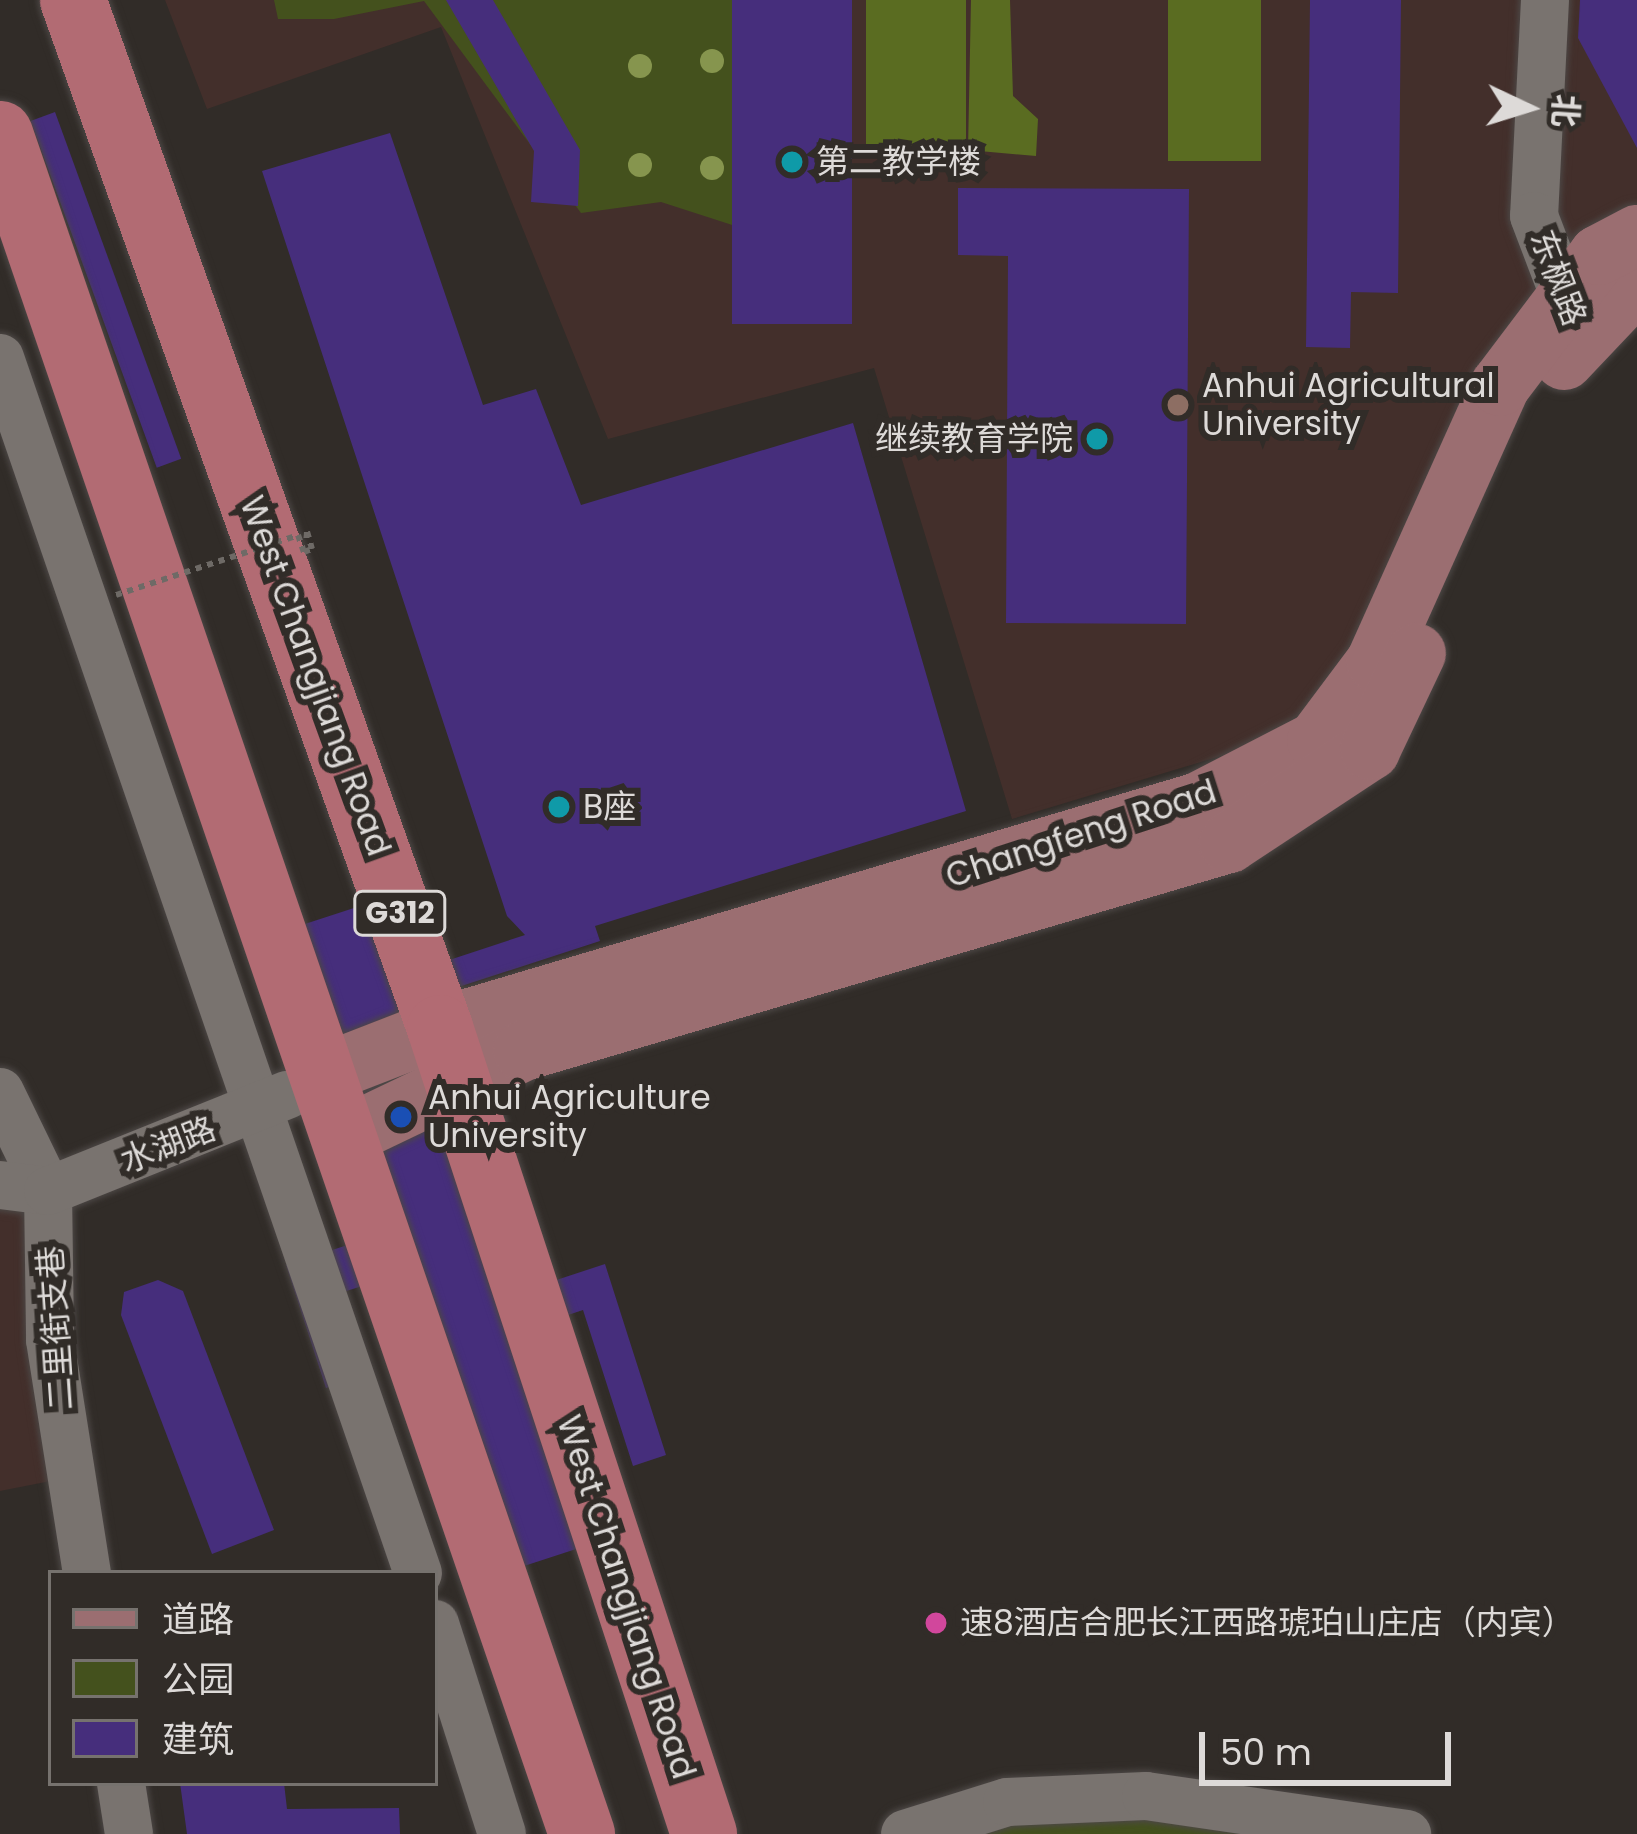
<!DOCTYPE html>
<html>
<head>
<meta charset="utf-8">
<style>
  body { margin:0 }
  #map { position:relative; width:1637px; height:1834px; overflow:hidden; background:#312c28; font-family:Poppins,"Noto Sans SC",sans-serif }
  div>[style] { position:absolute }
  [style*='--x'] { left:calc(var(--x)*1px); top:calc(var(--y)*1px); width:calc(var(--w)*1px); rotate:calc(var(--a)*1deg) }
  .education>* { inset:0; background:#432f2b }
  .green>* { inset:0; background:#44511d }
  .forest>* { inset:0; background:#5a6c21; transform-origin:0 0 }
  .building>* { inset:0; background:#462e7c; transform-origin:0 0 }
  .roads { filter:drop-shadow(0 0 3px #4c4745) drop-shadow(0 0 3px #4c4745) }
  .minor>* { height:48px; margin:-24px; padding:0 24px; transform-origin:24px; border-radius:24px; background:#79736f }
  .major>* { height:60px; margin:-30px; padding:0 30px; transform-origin:30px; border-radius:30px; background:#9b6e71 }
  .highway>* { height:66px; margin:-33px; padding:0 33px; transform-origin:33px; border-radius:33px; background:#b26b73 }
  .path-bridge>* { height:6px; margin-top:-3px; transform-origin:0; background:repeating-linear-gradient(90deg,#6e6a66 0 6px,transparent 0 12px) }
  .trees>* { width:24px; height:24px; margin:-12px; border-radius:50%; background:#86954e }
  .dots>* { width:33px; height:33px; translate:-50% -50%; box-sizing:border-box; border:6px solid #312c28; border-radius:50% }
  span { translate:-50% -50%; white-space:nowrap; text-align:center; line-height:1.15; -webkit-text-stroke:12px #312c28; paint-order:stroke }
  .shield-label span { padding:3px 9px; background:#312c28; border:3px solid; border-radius:9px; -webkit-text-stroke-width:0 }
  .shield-label { font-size:30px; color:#dddad8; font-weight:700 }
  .poi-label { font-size:33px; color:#dddad8 }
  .left { translate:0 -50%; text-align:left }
  .right { translate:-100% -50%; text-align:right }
  .street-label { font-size:33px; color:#dddad8 }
  .legend { position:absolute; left:48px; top:1570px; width:390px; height:216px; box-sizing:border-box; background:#312c28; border:3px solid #76726e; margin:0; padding:15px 21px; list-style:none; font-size:36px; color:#dddad8 }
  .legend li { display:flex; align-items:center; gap:24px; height:60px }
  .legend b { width:60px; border:3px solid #76726e }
  .north { position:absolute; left:1469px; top:48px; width:120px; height:120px; -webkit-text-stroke:9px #312c28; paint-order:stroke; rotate:94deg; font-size:33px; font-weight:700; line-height:48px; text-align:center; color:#dddad8 }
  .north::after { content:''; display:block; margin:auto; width:42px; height:54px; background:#dddad8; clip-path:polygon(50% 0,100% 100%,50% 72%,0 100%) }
  .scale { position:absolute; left:1199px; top:1732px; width:252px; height:54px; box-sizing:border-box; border:6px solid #dddad8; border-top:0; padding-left:15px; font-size:36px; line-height:42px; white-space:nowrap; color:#dddad8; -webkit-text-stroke:9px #312c28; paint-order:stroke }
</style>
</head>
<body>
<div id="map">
  <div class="education">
    <i style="clip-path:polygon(165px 0,1637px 0,1637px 212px,1587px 240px,1525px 302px,1352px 646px,1302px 713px,1244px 749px,1012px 819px,874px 368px,608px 439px,441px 27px,207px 109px)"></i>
    <i style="clip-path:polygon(0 1185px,48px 1191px,71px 1477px,0 1491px)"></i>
  </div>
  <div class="green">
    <i style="clip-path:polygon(274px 0,757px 0,757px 233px,661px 202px,581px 213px,424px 1px,334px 19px,278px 19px)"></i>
    <i style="clip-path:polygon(1007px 1802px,1407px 1834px,905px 1834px)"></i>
  </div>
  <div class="forest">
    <i style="left:866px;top:0;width:100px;height:150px"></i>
    <i style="clip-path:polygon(971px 0,1010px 0,1013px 96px,1038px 119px,1036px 156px,968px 150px)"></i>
    <i style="left:1168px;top:0;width:93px;height:161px"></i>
  </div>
  <div class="building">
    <i style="clip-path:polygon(446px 0,493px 0,580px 150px,578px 206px,531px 202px,534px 151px)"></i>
    <i style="left:732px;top:0;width:120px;height:324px"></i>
    <i style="clip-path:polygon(1310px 0,1401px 0,1398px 293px,1351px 292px,1350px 348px,1306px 347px)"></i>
    <i style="clip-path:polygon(1580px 0,1637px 0,1637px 148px,1578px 38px)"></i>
    <i style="left:55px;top:112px;width:369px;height:26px;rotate:70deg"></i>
    <i style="clip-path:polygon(390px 133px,483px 405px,536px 389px,581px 505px,853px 423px,966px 811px,595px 926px,600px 941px,437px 994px,532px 1288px,605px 1264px,666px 1455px,633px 1466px,583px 1310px,544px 1323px,613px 1537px,475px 1582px,378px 1281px,337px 1294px,364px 1376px,326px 1388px,286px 1265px,366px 1239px,268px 936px,400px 893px,425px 968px,525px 935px,507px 916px,262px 171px)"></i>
    <i style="clip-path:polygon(958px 188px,1189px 189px,1186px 624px,1006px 623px,1008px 256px,958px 255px)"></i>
    <i style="clip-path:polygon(158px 1280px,183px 1291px,274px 1530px,212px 1554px,121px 1315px,124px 1292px)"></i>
    <i style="clip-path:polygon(180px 1783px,284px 1783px,287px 1809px,399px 1808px,400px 1834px,187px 1834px)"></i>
  </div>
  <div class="roads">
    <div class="minor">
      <i style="--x:1545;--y:0;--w:216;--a:92.9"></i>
      <i style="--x:1534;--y:216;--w:121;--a:69.2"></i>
      <i style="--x:0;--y:358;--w:1285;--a:71.02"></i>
      <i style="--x:0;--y:1092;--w:110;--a:64.1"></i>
      <i style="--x:48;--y:1191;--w:149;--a:89.2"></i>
      <i style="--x:50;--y:1340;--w:236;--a:81"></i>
      <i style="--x:0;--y:1185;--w:48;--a:7.1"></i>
      <i style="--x:48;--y:1191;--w:258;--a:-21.9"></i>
      <i style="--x:435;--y:1624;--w:220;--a:72.3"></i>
      <i style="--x:121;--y:1783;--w:52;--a:81.1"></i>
      <i style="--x:905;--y:1834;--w:107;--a:-17.4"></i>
      <i style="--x:1007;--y:1802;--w:139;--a:-2.5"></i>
      <i style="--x:1146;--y:1796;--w:264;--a:8.3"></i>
    </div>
    <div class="major">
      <i style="--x:1564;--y:360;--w:106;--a:-46.5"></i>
      <i style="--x:328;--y:1072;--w:138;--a:-21.2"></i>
      <i style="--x:457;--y:1022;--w:774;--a:-16.51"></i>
      <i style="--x:1199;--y:802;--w:133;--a:-27.3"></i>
      <i style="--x:1317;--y:741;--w:99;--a:-53.2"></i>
      <i style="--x:1376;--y:662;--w:303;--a:-65.8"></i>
      <i style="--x:1500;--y:386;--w:164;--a:-52.9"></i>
      <i style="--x:1599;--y:255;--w:43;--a:-27.8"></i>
      <i style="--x:348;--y:1135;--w:194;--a:-25.6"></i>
      <i style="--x:523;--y:1051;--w:736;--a:-16.42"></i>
      <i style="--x:1229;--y:843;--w:169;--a:-33.4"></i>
      <i style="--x:1370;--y:750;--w:107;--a:-64.6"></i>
    </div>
    <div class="highway">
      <i style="--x:73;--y:0;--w:1092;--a:70.35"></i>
      <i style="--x:440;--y:1028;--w:848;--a:71.86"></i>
      <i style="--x:0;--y:134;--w:1797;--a:71.1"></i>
    </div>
  </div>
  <div class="path-bridge">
    <i style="--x:116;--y:595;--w:192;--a:-18.2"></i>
    <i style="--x:298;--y:535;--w:18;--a:71"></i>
    <i style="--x:304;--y:552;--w:9;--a:-21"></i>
    <i style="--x:312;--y:549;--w:18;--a:-106"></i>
    <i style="--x:307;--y:532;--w:12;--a:95"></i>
  </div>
  <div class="trees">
    <i style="left:712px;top:61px"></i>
    <i style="left:640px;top:66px"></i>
    <i style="left:640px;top:165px"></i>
    <i style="left:712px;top:168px"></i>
  </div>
  <div class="dots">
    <i style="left:792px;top:162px;background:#0f9aa8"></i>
    <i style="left:1178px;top:405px;background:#8d6e63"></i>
    <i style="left:1097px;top:439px;background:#0f9aa8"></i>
    <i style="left:559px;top:807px;background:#0f9aa8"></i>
    <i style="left:401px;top:1117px;background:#1a4fb4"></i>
    <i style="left:936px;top:1623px;background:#d1479c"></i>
  </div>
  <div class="shield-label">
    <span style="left:400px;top:913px">G312</span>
  </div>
  <div class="poi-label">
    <span class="left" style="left:816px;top:162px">第二教学楼</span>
    <span class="left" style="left:1202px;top:405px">Anhui Agricultural<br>University</span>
    <span class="right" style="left:1073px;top:439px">继续教育学院</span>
    <span class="left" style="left:583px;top:807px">B座</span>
    <span class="left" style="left:428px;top:1117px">Anhui Agriculture<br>University</span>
    <span class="left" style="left:960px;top:1623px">速8酒店合肥长江西路琥珀山庄店（内宾）</span>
  </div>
  <div class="street-label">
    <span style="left:1558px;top:278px;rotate:69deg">东枫路</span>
    <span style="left:315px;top:676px;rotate:70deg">West Changjiang Road</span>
    <span style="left:1081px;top:834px;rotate:-18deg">Changfeng Road</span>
    <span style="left:168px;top:1145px;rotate:-21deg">水湖路</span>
    <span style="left:56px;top:1328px;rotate:-94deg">二里街支巷</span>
    <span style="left:626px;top:1597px;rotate:72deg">West Changjiang Road</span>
  </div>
  <ul class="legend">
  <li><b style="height:15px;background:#9b6e71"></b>道路</li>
  <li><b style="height:33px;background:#44511d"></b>公园</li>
  <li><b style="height:33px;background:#462e7c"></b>建筑</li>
  </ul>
  <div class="north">北</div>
  <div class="scale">50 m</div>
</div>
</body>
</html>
